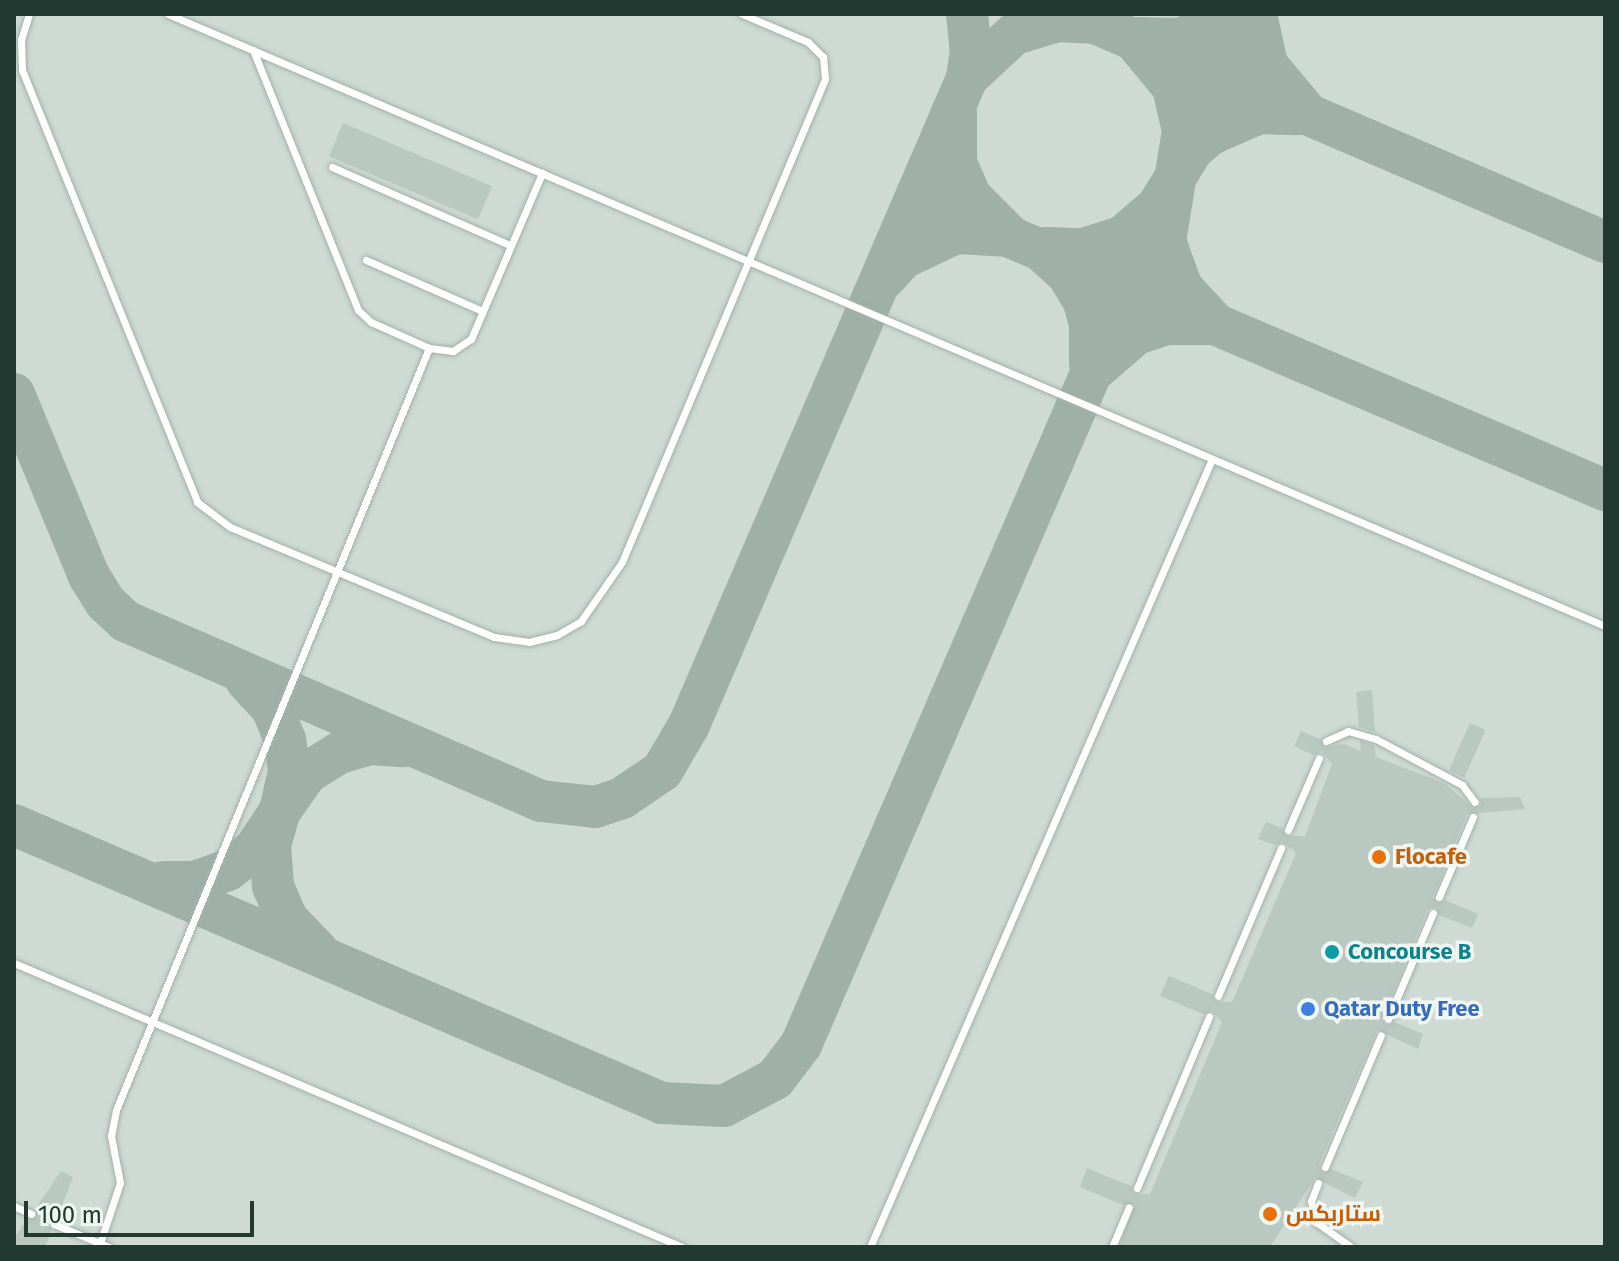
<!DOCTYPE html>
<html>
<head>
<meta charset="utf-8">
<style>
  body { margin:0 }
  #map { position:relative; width:1619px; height:1261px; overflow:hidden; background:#e0eae5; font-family:"Fira Sans",Cairo,sans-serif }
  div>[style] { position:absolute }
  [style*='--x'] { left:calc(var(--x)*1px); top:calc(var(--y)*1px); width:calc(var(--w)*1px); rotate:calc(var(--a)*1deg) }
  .built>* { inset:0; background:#cfdad4; transform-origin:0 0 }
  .taxiway>* { height:42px; margin:-21px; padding:0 21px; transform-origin:21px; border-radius:21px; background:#9eb0a8 }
  .building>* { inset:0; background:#b9c8c0; transform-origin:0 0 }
  .roads { filter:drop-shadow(0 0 2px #a3b1ab) drop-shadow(0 0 2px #a3b1ab) }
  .lane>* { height:7px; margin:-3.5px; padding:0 3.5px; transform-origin:3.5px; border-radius:3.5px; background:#fff }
  .dots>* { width:22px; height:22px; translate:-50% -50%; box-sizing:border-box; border:4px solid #f0f7f3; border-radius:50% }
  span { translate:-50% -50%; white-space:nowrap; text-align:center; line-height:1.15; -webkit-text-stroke:7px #f0f7f3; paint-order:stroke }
  .food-label { font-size:22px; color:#c56008; font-weight:700 }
  .left { translate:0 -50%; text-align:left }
  .culture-label { font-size:22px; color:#0d838f; font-weight:700 }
  .shop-label { font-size:22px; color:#366cbe; font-weight:700 }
  .frame { position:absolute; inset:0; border:16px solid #223931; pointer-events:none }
  .scale { position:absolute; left:24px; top:1201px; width:230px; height:36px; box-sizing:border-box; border:4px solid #223931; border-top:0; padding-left:10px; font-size:24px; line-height:28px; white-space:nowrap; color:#223931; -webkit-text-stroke:6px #f0f7f3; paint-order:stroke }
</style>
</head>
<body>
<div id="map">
  <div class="built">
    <i style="left:14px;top:14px;width:1591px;height:1233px"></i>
  </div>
  <div class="taxiway">
    <i style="--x:967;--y:14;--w:36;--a:84"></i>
    <i style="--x:971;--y:50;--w:28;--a:98"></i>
    <i style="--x:967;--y:78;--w:64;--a:-43.1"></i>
    <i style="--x:1014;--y:34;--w:46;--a:-16.5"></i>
    <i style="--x:1058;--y:21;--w:38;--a:3"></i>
    <i style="--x:1074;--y:14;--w:578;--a:23.24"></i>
    <i style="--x:1256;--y:14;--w:52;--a:77.8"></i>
    <i style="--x:1267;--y:65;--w:56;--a:50.1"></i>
    <i style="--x:1138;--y:38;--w:40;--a:1.4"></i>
    <i style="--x:1178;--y:39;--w:29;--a:-18"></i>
    <i style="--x:1206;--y:30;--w:30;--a:-33"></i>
    <i style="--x:1139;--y:46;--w:53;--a:50.3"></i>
    <i style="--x:1173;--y:87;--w:45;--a:77.2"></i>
    <i style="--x:1183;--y:131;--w:111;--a:99.3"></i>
    <i style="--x:1165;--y:241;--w:50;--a:70.1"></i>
    <i style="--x:1182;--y:288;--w:44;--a:46.8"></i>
    <i style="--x:916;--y:197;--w:749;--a:23.04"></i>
    <i style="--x:1047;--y:248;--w:36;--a:2"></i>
    <i style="--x:1083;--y:249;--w:41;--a:-17.1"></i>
    <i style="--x:1122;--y:237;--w:46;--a:-40.6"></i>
    <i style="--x:1157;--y:207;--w:68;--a:-58.2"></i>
    <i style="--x:1193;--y:149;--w:23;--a:-40"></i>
    <i style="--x:1211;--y:134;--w:52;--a:-23.6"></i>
    <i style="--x:1259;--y:113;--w:37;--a:2"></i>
    <i style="--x:1045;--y:254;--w:31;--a:42"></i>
    <i style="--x:1068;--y:275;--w:31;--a:59"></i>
    <i style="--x:1084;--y:302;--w:24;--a:75"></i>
    <i style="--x:1090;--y:325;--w:39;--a:90"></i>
    <i style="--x:885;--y:278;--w:27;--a:-48"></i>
    <i style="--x:903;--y:258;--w:59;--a:-25.3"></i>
    <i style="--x:956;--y:233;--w:54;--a:3.2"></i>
    <i style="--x:1010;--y:236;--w:55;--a:-135"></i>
    <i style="--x:971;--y:197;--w:36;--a:-114"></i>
    <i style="--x:956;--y:164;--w:50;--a:-90"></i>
    <i style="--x:1097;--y:368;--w:52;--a:-41.1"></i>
    <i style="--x:1136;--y:334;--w:33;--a:-18"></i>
    <i style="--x:1167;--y:324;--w:40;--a:0"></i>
    <i style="--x:14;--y:394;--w:197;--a:67.6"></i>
    <i style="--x:89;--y:576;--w:32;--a:58"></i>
    <i style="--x:106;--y:603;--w:26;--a:43"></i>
    <i style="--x:125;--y:621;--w:453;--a:23.4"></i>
    <i style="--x:541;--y:801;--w:54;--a:6.3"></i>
    <i style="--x:595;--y:807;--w:28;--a:-18"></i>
    <i style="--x:622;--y:798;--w:48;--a:-34"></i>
    <i style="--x:662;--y:771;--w:53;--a:-59.6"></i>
    <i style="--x:689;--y:725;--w:704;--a:-66.75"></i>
    <i style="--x:14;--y:825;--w:705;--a:23.22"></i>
    <i style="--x:662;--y:1103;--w:62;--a:2.8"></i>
    <i style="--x:724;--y:1106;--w:58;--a:-27.9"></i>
    <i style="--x:775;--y:1079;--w:43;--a:-52.6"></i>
    <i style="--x:801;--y:1045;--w:1123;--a:-66.65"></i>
    <i style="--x:163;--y:882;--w:32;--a:0"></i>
    <i style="--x:195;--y:882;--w:35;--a:-20"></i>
    <i style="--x:228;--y:870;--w:33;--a:-38"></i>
    <i style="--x:254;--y:850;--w:47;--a:-56.3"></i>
    <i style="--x:280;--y:811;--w:41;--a:-77.3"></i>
    <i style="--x:289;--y:771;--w:31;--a:-97"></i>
    <i style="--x:285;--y:740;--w:35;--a:-112"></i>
    <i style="--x:272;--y:708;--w:38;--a:-133"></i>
    <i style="--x:317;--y:950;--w:43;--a:-134.1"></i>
    <i style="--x:287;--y:919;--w:36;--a:-113"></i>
    <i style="--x:273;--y:886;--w:41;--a:-94.2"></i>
    <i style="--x:270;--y:845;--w:35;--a:-74"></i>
    <i style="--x:280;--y:811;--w:47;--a:-54.6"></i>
    <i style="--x:307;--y:773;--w:38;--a:-32"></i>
    <i style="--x:339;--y:753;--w:33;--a:-16"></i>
    <i style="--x:371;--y:744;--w:32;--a:4"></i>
  </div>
  <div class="building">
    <i style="left:343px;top:123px;width:162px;height:36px;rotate:23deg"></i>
    <i style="clip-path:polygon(1372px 690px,1375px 732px,1359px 727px,1356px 692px)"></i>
    <i style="left:1470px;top:723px;width:17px;height:52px;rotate:24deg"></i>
    <i style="clip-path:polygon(1301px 731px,1320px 739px,1325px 747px,1344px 744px,1361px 751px,1360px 741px,1374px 745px,1376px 757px,1444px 783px,1473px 808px,1481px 805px,1480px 798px,1520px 797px,1525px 809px,1467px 814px,1433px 897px,1437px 903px,1445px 900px,1478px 914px,1472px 928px,1439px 915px,1435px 907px,1427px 910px,1382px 1019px,1386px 1025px,1394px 1022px,1423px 1034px,1418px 1049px,1377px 1030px,1319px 1164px,1323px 1173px,1331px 1169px,1363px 1182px,1355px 1198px,1315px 1178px,1270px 1247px,1119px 1247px,1135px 1204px,1123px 1205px,1080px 1187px,1087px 1168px,1131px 1186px,1135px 1194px,1150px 1194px,1222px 1022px,1212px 1011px,1203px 1014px,1160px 996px,1169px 976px,1212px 994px,1216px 1002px,1232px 1002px,1296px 853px,1283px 842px,1275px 845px,1258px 839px,1266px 822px,1282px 828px,1286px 836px,1305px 836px,1332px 764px,1322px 752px,1313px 755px,1294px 746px)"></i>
    <i style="clip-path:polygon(61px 1171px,73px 1177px,57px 1218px,48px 1222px,52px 1230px,45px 1247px,14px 1247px,14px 1238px,27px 1219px,36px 1217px,35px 1209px)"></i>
  </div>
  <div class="roads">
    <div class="lane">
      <i style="--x:29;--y:14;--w:27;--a:107"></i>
      <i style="--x:21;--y:40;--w:30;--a:88"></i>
      <i style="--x:22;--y:70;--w:466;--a:67.9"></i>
      <i style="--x:197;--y:502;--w:41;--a:37.1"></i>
      <i style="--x:230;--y:527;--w:286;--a:22.6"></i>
      <i style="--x:494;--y:637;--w:35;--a:8"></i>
      <i style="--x:529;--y:642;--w:29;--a:-14"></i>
      <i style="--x:557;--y:635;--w:28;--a:-30"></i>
      <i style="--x:581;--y:621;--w:72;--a:-55.2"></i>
      <i style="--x:622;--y:562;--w:524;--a:-67.2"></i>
      <i style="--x:825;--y:79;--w:22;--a:-95"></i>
      <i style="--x:823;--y:57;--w:21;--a:-135"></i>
      <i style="--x:808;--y:42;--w:72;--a:-157"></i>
      <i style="--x:168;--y:14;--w:1562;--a:23.07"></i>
      <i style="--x:253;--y:50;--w:280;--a:68"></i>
      <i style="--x:358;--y:310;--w:18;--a:43"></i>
      <i style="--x:371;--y:322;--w:64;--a:24.1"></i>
      <i style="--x:429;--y:348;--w:24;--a:7"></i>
      <i style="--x:453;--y:351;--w:22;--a:-34"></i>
      <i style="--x:471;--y:339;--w:181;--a:-66.8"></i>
      <i style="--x:332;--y:167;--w:194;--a:23.7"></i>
      <i style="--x:366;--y:260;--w:127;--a:23.7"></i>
      <i style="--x:1326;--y:741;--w:24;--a:-24"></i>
      <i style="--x:1348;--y:731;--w:29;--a:16"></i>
      <i style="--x:1376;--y:739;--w:98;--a:28.1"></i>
      <i style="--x:1462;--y:785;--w:21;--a:53"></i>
      <i style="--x:1288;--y:830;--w:78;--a:-66.7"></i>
      <i style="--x:1439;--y:897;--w:87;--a:-67"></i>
      <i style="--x:14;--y:963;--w:726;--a:23.03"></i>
      <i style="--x:1218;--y:996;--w:161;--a:-66.9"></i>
      <i style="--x:1388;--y:1019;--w:115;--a:-67"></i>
      <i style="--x:1325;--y:1167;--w:143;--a:-67"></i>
      <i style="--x:1318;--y:1183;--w:19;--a:111"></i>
      <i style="--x:1311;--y:1201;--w:22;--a:77"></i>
      <i style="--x:1316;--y:1222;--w:43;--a:35.5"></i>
      <i style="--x:1137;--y:1188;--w:186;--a:-67.2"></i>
      <i style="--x:14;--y:1206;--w:19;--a:25"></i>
      <i style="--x:54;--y:1224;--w:60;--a:22.7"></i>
      <i style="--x:100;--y:1243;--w:63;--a:-71.6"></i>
      <i style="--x:120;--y:1183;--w:48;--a:-100.8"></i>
      <i style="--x:111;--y:1136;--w:26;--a:-79"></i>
      <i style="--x:116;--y:1110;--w:824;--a:-67.67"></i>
      <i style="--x:870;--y:1247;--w:859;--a:-66.54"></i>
      <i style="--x:1112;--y:1247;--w:43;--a:-67"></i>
    </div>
  </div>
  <div class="dots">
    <i style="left:1379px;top:857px;background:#e8710a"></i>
    <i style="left:1332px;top:952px;background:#0f9aa8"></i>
    <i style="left:1308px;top:1009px;background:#3f7fe0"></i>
    <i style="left:1270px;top:1214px;background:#e8710a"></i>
  </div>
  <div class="food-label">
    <span class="left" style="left:1395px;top:857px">Flocafe</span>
    <span class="left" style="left:1286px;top:1214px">ستاربكس</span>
  </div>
  <div class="culture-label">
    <span class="left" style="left:1348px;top:952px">Concourse B</span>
  </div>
  <div class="shop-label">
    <span class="left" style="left:1324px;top:1009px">Qatar Duty Free</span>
  </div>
  <div class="frame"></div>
  <div class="scale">100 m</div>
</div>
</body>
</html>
